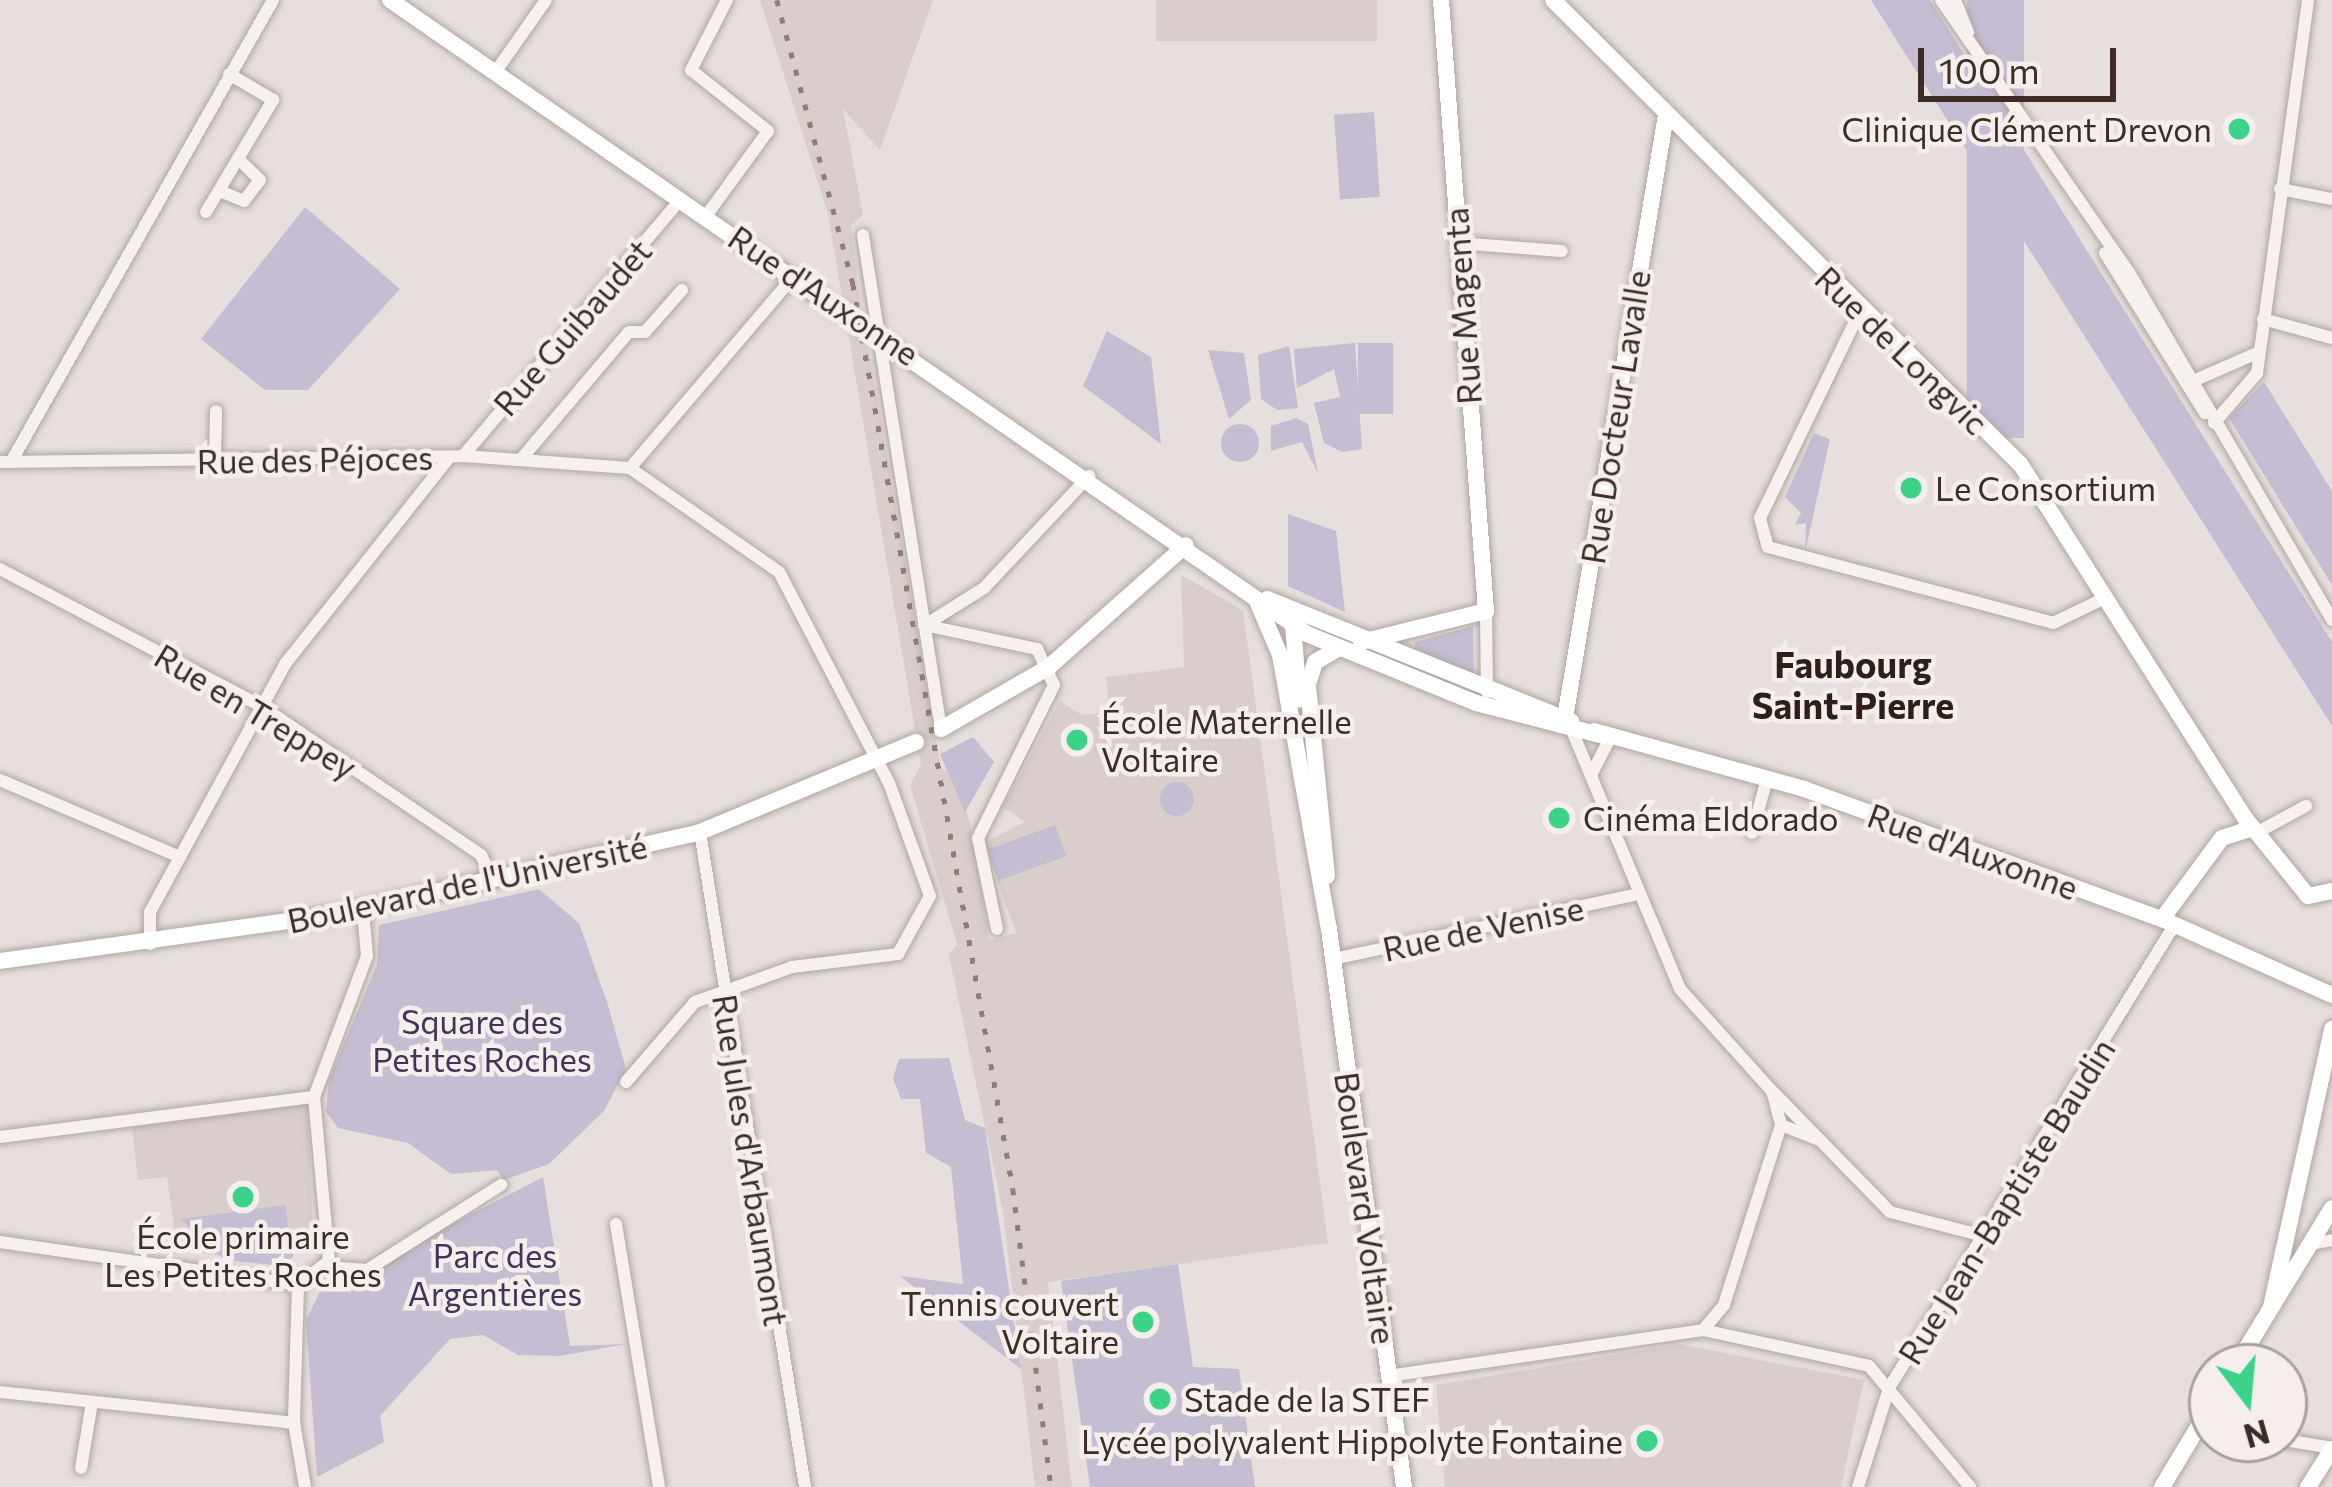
<!DOCTYPE html>
<html>
<head>
<meta charset="utf-8">
<style>
  body { margin:0 }
  #map { position:relative; width:2332px; height:1487px; overflow:hidden; background:#e7dfdd; font-family:Commissioner,sans-serif }
  div>[style] { position:absolute }
  [style*='--x'] { left:calc(var(--x)*1px); top:calc(var(--y)*1px); width:calc(var(--w)*1px); rotate:calc(var(--a)*1deg) }
  .built>* { inset:0; background:#d9cecb; transform-origin:0 0 }
  .green>* { inset:0; background:#c5bdd2; transform-origin:0 0 }
  .round { border-radius:50% }
  .roads { filter:drop-shadow(0 0 3px #b1a6a2) drop-shadow(0 0 3px #b1a6a2) }
  .street>* { height:12px; margin:-6px; padding:0 6px; transform-origin:6px; border-radius:6px; background:#f6f1ef }
  .secondary>* { height:16px; margin:-8px; padding:0 8px; transform-origin:8px; border-radius:8px; background:#fff }
  .rail>* { height:4.5px; margin-top:-2.25px; transform-origin:0; background:repeating-linear-gradient(90deg,#917d76 0 6px,transparent 0 18px) }
  .dots>* { width:33px; height:33px; translate:-50% -50%; box-sizing:border-box; border:6px solid #f5eeec; border-radius:50% }
  span { translate:-50% -50%; white-space:nowrap; text-align:center; line-height:1.15; -webkit-text-stroke:9px #f5eeec; paint-order:stroke }
  .poi-label { font-size:33px; color:#3e2d26 }
  .right { translate:-100% -50%; text-align:right }
  .left { translate:0 -50%; text-align:left }
  .street-label { font-size:33px; color:#3e2d26 }
  .park-label { font-size:33px; color:#45325b }
  .neighbourhood-label { font-size:36px; color:#2f1f18; font-weight:700 }
  .north { position:absolute; left:2188px; top:1343px; width:120px; height:120px; box-sizing:border-box; background:#f5eeec; border:3px solid #aca19d; border-radius:50%; rotate:164deg; font-size:33px; font-weight:700; line-height:48px; text-align:center; color:#3e2d26 }
  .north::after { content:''; display:block; margin:auto; width:42px; height:54px; background:#3bd387; clip-path:polygon(50% 0,100% 100%,50% 72%,0 100%) }
  .scale { position:absolute; left:1918px; top:48px; width:198px; height:54px; box-sizing:border-box; border:6px solid #3e2d26; border-top:0; padding-left:15px; font-size:36px; line-height:42px; white-space:nowrap; color:#3e2d26; -webkit-text-stroke:9px #f5eeec; paint-order:stroke }
</style>
</head>
<body>
<div id="map">
  <div class="built">
    <i style="clip-path:polygon(760px 0,933px 0,880px 150px,843px 109px,863px 215px,851px 226px,857px 280px,929px 702px,941px 768px,957px 777px,973px 836px,989px 941px,1016px 933px,984px 843px,1025px 822px,1003px 807px,1060px 701px,1082px 715px,1109px 712px,1106px 677px,1184px 667px,1181px 575px,1243px 610px,1328px 1243px,1048px 1282px,1072px 1487px,1035px 1487px,1003px 1212px,949px 955px,957px 944px,910px 785px,921px 765px,828px 214px)"></i>
    <i style="left:1156px;top:0;width:221px;height:41px"></i>
    <i style="clip-path:polygon(307px 1101px,313px 1234px,282px 1266px,177px 1249px,167px 1177px,138px 1180px,132px 1125px)"></i>
    <i style="clip-path:polygon(1679px 1344px,1864px 1380px,1841px 1487px,1445px 1487px,1436px 1385px)"></i>
  </div>
  <div class="green">
    <i style="clip-path:polygon(1871px 0,1930px 0,2332px 642px,2332px 726px)"></i>
    <i style="left:1967px;top:0;width:57px;height:438px"></i>
    <i style="left:1374px;top:112px;width:85px;height:40px;rotate:86deg"></i>
    <i style="clip-path:polygon(305px 207px,400px 289px,308px 390px,265px 390px,201px 339px)"></i>
    <i style="clip-path:polygon(1107px 331px,1151px 357px,1161px 444px,1083px 386px)"></i>
    <i style="clip-path:polygon(1355px 343px,1362px 449px,1342px 452px,1324px 443px,1314px 403px,1340px 397px,1334px 369px,1297px 388px,1294px 349px)"></i>
    <i style="left:1358px;top:343px;width:35px;height:71px"></i>
    <i style="clip-path:polygon(1289px 346px,1298px 408px,1277px 410px,1261px 399px,1258px 355px)"></i>
    <i style="clip-path:polygon(1208px 350px,1244px 353px,1251px 400px,1229px 419px)"></i>
    <i style="clip-path:polygon(2264px 382px,2332px 491px,2332px 585px,2229px 418px)"></i>
    <i style="clip-path:polygon(1296px 418px,1308px 424px,1318px 473px,1302px 442px,1271px 451px,1271px 426px)"></i>
    <i class="round" style="left:1221px;top:424px;width:38px;height:38px"></i>
    <i style="clip-path:polygon(1814px 433px,1830px 439px,1805px 553px,1806px 523px,1795px 525px,1801px 513px,1785px 497px)"></i>
    <i style="clip-path:polygon(1288px 514px,1336px 531px,1345px 612px,1288px 586px)"></i>
    <i style="clip-path:polygon(1473px 626px,1474px 676px,1415px 653px,1415px 642px)"></i>
    <i style="clip-path:polygon(973px 737px,994px 762px,965px 812px,940px 754px)"></i>
    <i class="round" style="left:1160px;top:782px;width:34px;height:34px"></i>
    <i style="left:1055px;top:825px;width:33px;height:72px;rotate:70deg"></i>
    <i style="clip-path:polygon(539px 889px,579px 923px,607px 1002px,626px 1069px,604px 1111px,549px 1164px,504px 1180px,497px 1170px,451px 1174px,408px 1143px,338px 1128px,326px 1112px,329px 1080px,377px 965px,379px 925px)"></i>
    <i style="clip-path:polygon(949px 1058px,965px 1120px,985px 1128px,1021px 1369px,900px 1276px,963px 1284px,951px 1167px,926px 1153px,920px 1099px,901px 1099px,893px 1078px,899px 1059px)"></i>
    <i style="clip-path:polygon(543px 1177px,570px 1346px,626px 1344px,560px 1356px,518px 1355px,483px 1335px,450px 1339px,380px 1416px,384px 1442px,317px 1477px,306px 1321px,319px 1293px)"></i>
    <i style="clip-path:polygon(285px 1205px,293px 1257px,282px 1266px,224px 1260px,181px 1219px)"></i>
    <i style="clip-path:polygon(1178px 1264px,1193px 1367px,1239px 1369px,1255px 1487px,1090px 1487px,1061px 1281px)"></i>
  </div>
  <div class="roads">
    <div class="street">
      <i style="--x:1941;--y:0;--w:333;--a:55.4"></i>
      <i style="--x:2130;--y:274;--w:401;--a:59.7"></i>
      <i style="--x:1955;--y:0;--w:35;--a:68"></i>
      <i style="--x:494;--y:74;--w:90;--a:-54.9"></i>
      <i style="--x:2280;--y:189;--w:53;--a:10.9"></i>
      <i style="--x:222;--y:192;--w:24;--a:22"></i>
      <i style="--x:244;--y:201;--w:26;--a:-53"></i>
      <i style="--x:260;--y:180;--w:28;--a:-136"></i>
      <i style="--x:206;--y:212;--w:131;--a:-59.1"></i>
      <i style="--x:273;--y:100;--w:51;--a:-149.4"></i>
      <i style="--x:706;--y:216;--w:105;--a:-53.9"></i>
      <i style="--x:768;--y:131;--w:98;--a:-141.6"></i>
      <i style="--x:691;--y:70;--w:79;--a:-62.8"></i>
      <i style="--x:863;--y:235;--w:500;--a:81.03"></i>
      <i style="--x:1457;--y:243;--w:105;--a:4.4"></i>
      <i style="--x:2105;--y:253;--w:189;--a:58"></i>
      <i style="--x:1861;--y:309;--w:232;--a:115.8"></i>
      <i style="--x:1760;--y:518;--w:30;--a:75"></i>
      <i style="--x:1768;--y:547;--w:295;--a:14.9"></i>
      <i style="--x:2053;--y:623;--w:58;--a:-25.7"></i>
      <i style="--x:2263;--y:319;--w:72;--a:15.4"></i>
      <i style="--x:2193;--y:381;--w:70;--a:-23.6"></i>
      <i style="--x:2214;--y:423;--w:66;--a:-49.3"></i>
      <i style="--x:2257;--y:373;--w:376;--a:-82.2"></i>
      <i style="--x:463;--y:456;--w:337;--a:-49.7"></i>
      <i style="--x:522;--y:458;--w:165;--a:-49.7"></i>
      <i style="--x:629;--y:332;--w:16;--a:0"></i>
      <i style="--x:645;--y:332;--w:56;--a:-48.6"></i>
      <i style="--x:215;--y:460;--w:49;--a:-88.8"></i>
      <i style="--x:0;--y:462;--w:463;--a:-0.7"></i>
      <i style="--x:463;--y:456;--w:167;--a:4.1"></i>
      <i style="--x:11;--y:462;--w:531;--a:-60.44"></i>
      <i style="--x:630;--y:468;--w:253;--a:-49.5"></i>
      <i style="--x:0;--y:569;--w:295;--a:27.7"></i>
      <i style="--x:261;--y:706;--w:266;--a:34.1"></i>
      <i style="--x:481;--y:855;--w:26;--a:65"></i>
      <i style="--x:1486;--y:611;--w:81;--a:89.3"></i>
      <i style="--x:924;--y:625;--w:116;--a:12"></i>
      <i style="--x:1037;--y:649;--w:40;--a:65"></i>
      <i style="--x:1054;--y:685;--w:171;--a:116.4"></i>
      <i style="--x:978;--y:838;--w:93;--a:78.2"></i>
      <i style="--x:925;--y:625;--w:70;--a:-32.1"></i>
      <i style="--x:984;--y:588;--w:154;--a:-46.8"></i>
      <i style="--x:1573;--y:733;--w:277;--a:67.3"></i>
      <i style="--x:1680;--y:989;--w:137;--a:48"></i>
      <i style="--x:1772;--y:1091;--w:35;--a:75"></i>
      <i style="--x:1781;--y:1125;--w:189;--a:107.6"></i>
      <i style="--x:1724;--y:1305;--w:33;--a:130"></i>
      <i style="--x:1591;--y:775;--w:42;--a:-62.8"></i>
      <i style="--x:0;--y:780;--w:196;--a:23.2"></i>
      <i style="--x:700;--y:832;--w:663;--a:80.89"></i>
      <i style="--x:1752;--y:833;--w:56;--a:-74.5"></i>
      <i style="--x:2256;--y:833;--w:57;--a:-28.4"></i>
      <i style="--x:150;--y:944;--w:32;--a:-90"></i>
      <i style="--x:150;--y:912;--w:282;--a:-61.4"></i>
      <i style="--x:285;--y:664;--w:263;--a:-51.5"></i>
      <i style="--x:1333;--y:959;--w:307;--a:-12"></i>
      <i style="--x:626;--y:1082;--w:106;--a:-49.2"></i>
      <i style="--x:695;--y:1002;--w:103;--a:-19.8"></i>
      <i style="--x:792;--y:967;--w:107;--a:-7"></i>
      <i style="--x:898;--y:954;--w:66;--a:-61.1"></i>
      <i style="--x:930;--y:896;--w:120;--a:-109.9"></i>
      <i style="--x:889;--y:783;--w:238;--a:-117.5"></i>
      <i style="--x:779;--y:572;--w:182;--a:-145.1"></i>
      <i style="--x:1774;--y:1093;--w:166;--a:45.7"></i>
      <i style="--x:1890;--y:1212;--w:97;--a:14.3"></i>
      <i style="--x:1781;--y:1125;--w:41;--a:21.5"></i>
      <i style="--x:0;--y:1137;--w:317;--a:-7.3"></i>
      <i style="--x:616;--y:1224;--w:266;--a:80.7"></i>
      <i style="--x:0;--y:1242;--w:301;--a:8.2"></i>
      <i style="--x:2310;--y:1244;--w:22;--a:-10"></i>
      <i style="--x:325;--y:1267;--w:42;--a:4.1"></i>
      <i style="--x:367;--y:1270;--w:159;--a:-32.4"></i>
      <i style="--x:298;--y:1285;--w:39;--a:-38"></i>
      <i style="--x:329;--y:1261;--w:165;--a:-95.2"></i>
      <i style="--x:314;--y:1097;--w:151;--a:-69.4"></i>
      <i style="--x:367;--y:956;--w:46;--a:-95"></i>
      <i style="--x:298;--y:1285;--w:138;--a:91.7"></i>
      <i style="--x:294;--y:1423;--w:65;--a:80.2"></i>
      <i style="--x:1388;--y:1376;--w:318;--a:-8.3"></i>
      <i style="--x:1703;--y:1330;--w:170;--a:12.2"></i>
      <i style="--x:1869;--y:1366;--w:158;--a:50.1"></i>
      <i style="--x:0;--y:1392;--w:296;--a:6"></i>
      <i style="--x:2279;--y:1439;--w:54;--a:9.6"></i>
      <i style="--x:81;--y:1468;--w:61;--a:-80.5"></i>
      <i style="--x:1858;--y:1487;--w:104;--a:-72.6"></i>
      <i style="--x:1889;--y:1388;--w:545;--a:-58.35"></i>
    </div>
    <div class="secondary">
      <i style="--x:390;--y:0;--w:1115;--a:34.66"></i>
      <i style="--x:1307;--y:634;--w:183;--a:22.2"></i>
      <i style="--x:1476;--y:703;--w:132;--a:14.5"></i>
      <i style="--x:1553;--y:0;--w:660;--a:44.82"></i>
      <i style="--x:2021;--y:465;--w:418;--a:57.6"></i>
      <i style="--x:2245;--y:818;--w:100;--a:51.1"></i>
      <i style="--x:2308;--y:896;--w:25;--a:-12"></i>
      <i style="--x:1267;--y:599;--w:328;--a:21.9"></i>
      <i style="--x:1257;--y:601;--w:59;--a:66.9"></i>
      <i style="--x:1280;--y:655;--w:278;--a:79.9"></i>
      <i style="--x:1329;--y:929;--w:563;--a:82.34"></i>
      <i style="--x:1293;--y:625;--w:75;--a:85.4"></i>
      <i style="--x:1361;--y:642;--w:129;--a:-13.9"></i>
      <i style="--x:1486;--y:611;--w:613;--a:-94.21"></i>
      <i style="--x:1565;--y:718;--w:611;--a:-80.49"></i>
      <i style="--x:941;--y:729;--w:125;--a:-29.9"></i>
      <i style="--x:1049;--y:667;--w:183;--a:-41.7"></i>
      <i style="--x:1594;--y:731;--w:218;--a:15.4"></i>
      <i style="--x:1804;--y:789;--w:381;--a:20"></i>
      <i style="--x:2162;--y:919;--w:186;--a:24.1"></i>
      <i style="--x:1327;--y:876;--w:193;--a:-95.7"></i>
      <i style="--x:1308;--y:684;--w:23;--a:-72"></i>
      <i style="--x:1315;--y:662;--w:28;--a:-30"></i>
      <i style="--x:2162;--y:919;--w:101;--a:-53.5"></i>
      <i style="--x:2222;--y:838;--w:32;--a:-18"></i>
      <i style="--x:0;--y:961;--w:336;--a:-7.9"></i>
      <i style="--x:333;--y:915;--w:376;--a:-12.7"></i>
      <i style="--x:700;--y:832;--w:234;--a:-22.6"></i>
      <i style="--x:2271;--y:1307;--w:285;--a:-77.6"></i>
      <i style="--x:2235;--y:1367;--w:186;--a:-58.6"></i>
      <i style="--x:2162;--y:1487;--w:97;--a:-58.9"></i>
      <i style="--x:2308;--y:1487;--w:45;--a:-57.7"></i>
    </div>
  </div>
  <div class="rail">
    <i style="--x:777;--y:0;--w:294;--a:75"></i>
    <i style="--x:853;--y:284;--w:919;--a:79.97"></i>
    <i style="--x:1013;--y:1189;--w:300;--a:82.7"></i>
  </div>
  <div class="dots">
    <i style="left:2239px;top:129px;background:#3bd387"></i>
    <i style="left:1911px;top:488px;background:#3bd387"></i>
    <i style="left:1077px;top:740px;background:#3bd387"></i>
    <i style="left:1559px;top:818px;background:#3bd387"></i>
    <i style="left:243px;top:1197px;background:#3bd387"></i>
    <i style="left:1143px;top:1322px;background:#3bd387"></i>
    <i style="left:1160px;top:1399px;background:#3bd387"></i>
    <i style="left:1647px;top:1441px;background:#3bd387"></i>
  </div>
  <div class="poi-label">
    <span class="right" style="left:2212px;top:129px">Clinique Clément Drevon</span>
    <span class="left" style="left:1935px;top:488px">Le Consortium</span>
    <span class="left" style="left:1101px;top:740px">École Maternelle<br>Voltaire</span>
    <span class="left" style="left:1583px;top:818px">Cinéma Eldorado</span>
    <span style="left:243px;top:1255px">École primaire<br>Les Petites Roches</span>
    <span class="right" style="left:1119px;top:1322px">Tennis couvert<br>Voltaire</span>
    <span class="left" style="left:1184px;top:1399px">Stade de la STEF</span>
    <span class="right" style="left:1623px;top:1441px">Lycée polyvalent Hippolyte Fontaine</span>
  </div>
  <div class="street-label">
    <span style="left:824px;top:295px;rotate:34deg">Rue d'Auxonne</span>
    <span style="left:1462px;top:306px;rotate:-94deg">Rue Magenta</span>
    <span style="left:572px;top:327px;rotate:-49deg">Rue Guibaudet</span>
    <span style="left:1902px;top:350px;rotate:44deg">Rue de Longvic</span>
    <span style="left:1615px;top:417px;rotate:-81deg">Rue Docteur Lavalle</span>
    <span style="left:315px;top:459px;rotate:-1deg">Rue des Péjoces</span>
    <span style="left:256px;top:711px;rotate:31deg">Rue en Treppey</span>
    <span style="left:1973px;top:851px;rotate:20deg">Rue d'Auxonne</span>
    <span style="left:467px;top:883px;rotate:-12deg">Boulevard de l'Université</span>
    <span style="left:1483px;top:928px;rotate:-12deg">Rue de Venise</span>
    <span style="left:751px;top:1160px;rotate:81deg">Rue Jules d'Arbaumont</span>
    <span style="left:2006px;top:1201px;rotate:-58deg">Rue Jean-Baptiste Baudin</span>
    <span style="left:1366px;top:1208px;rotate:82deg">Boulevard Voltaire</span>
  </div>
  <div class="park-label">
    <span style="left:482px;top:1040px">Square des<br>Petites Roches</span>
    <span style="left:495px;top:1274px">Parc des<br>Argentières</span>
  </div>
  <div class="neighbourhood-label">
    <span style="left:1853px;top:684px">Faubourg<br>Saint-Pierre</span>
  </div>
  <div class="north">N</div>
  <div class="scale">100 m</div>
</div>
</body>
</html>
